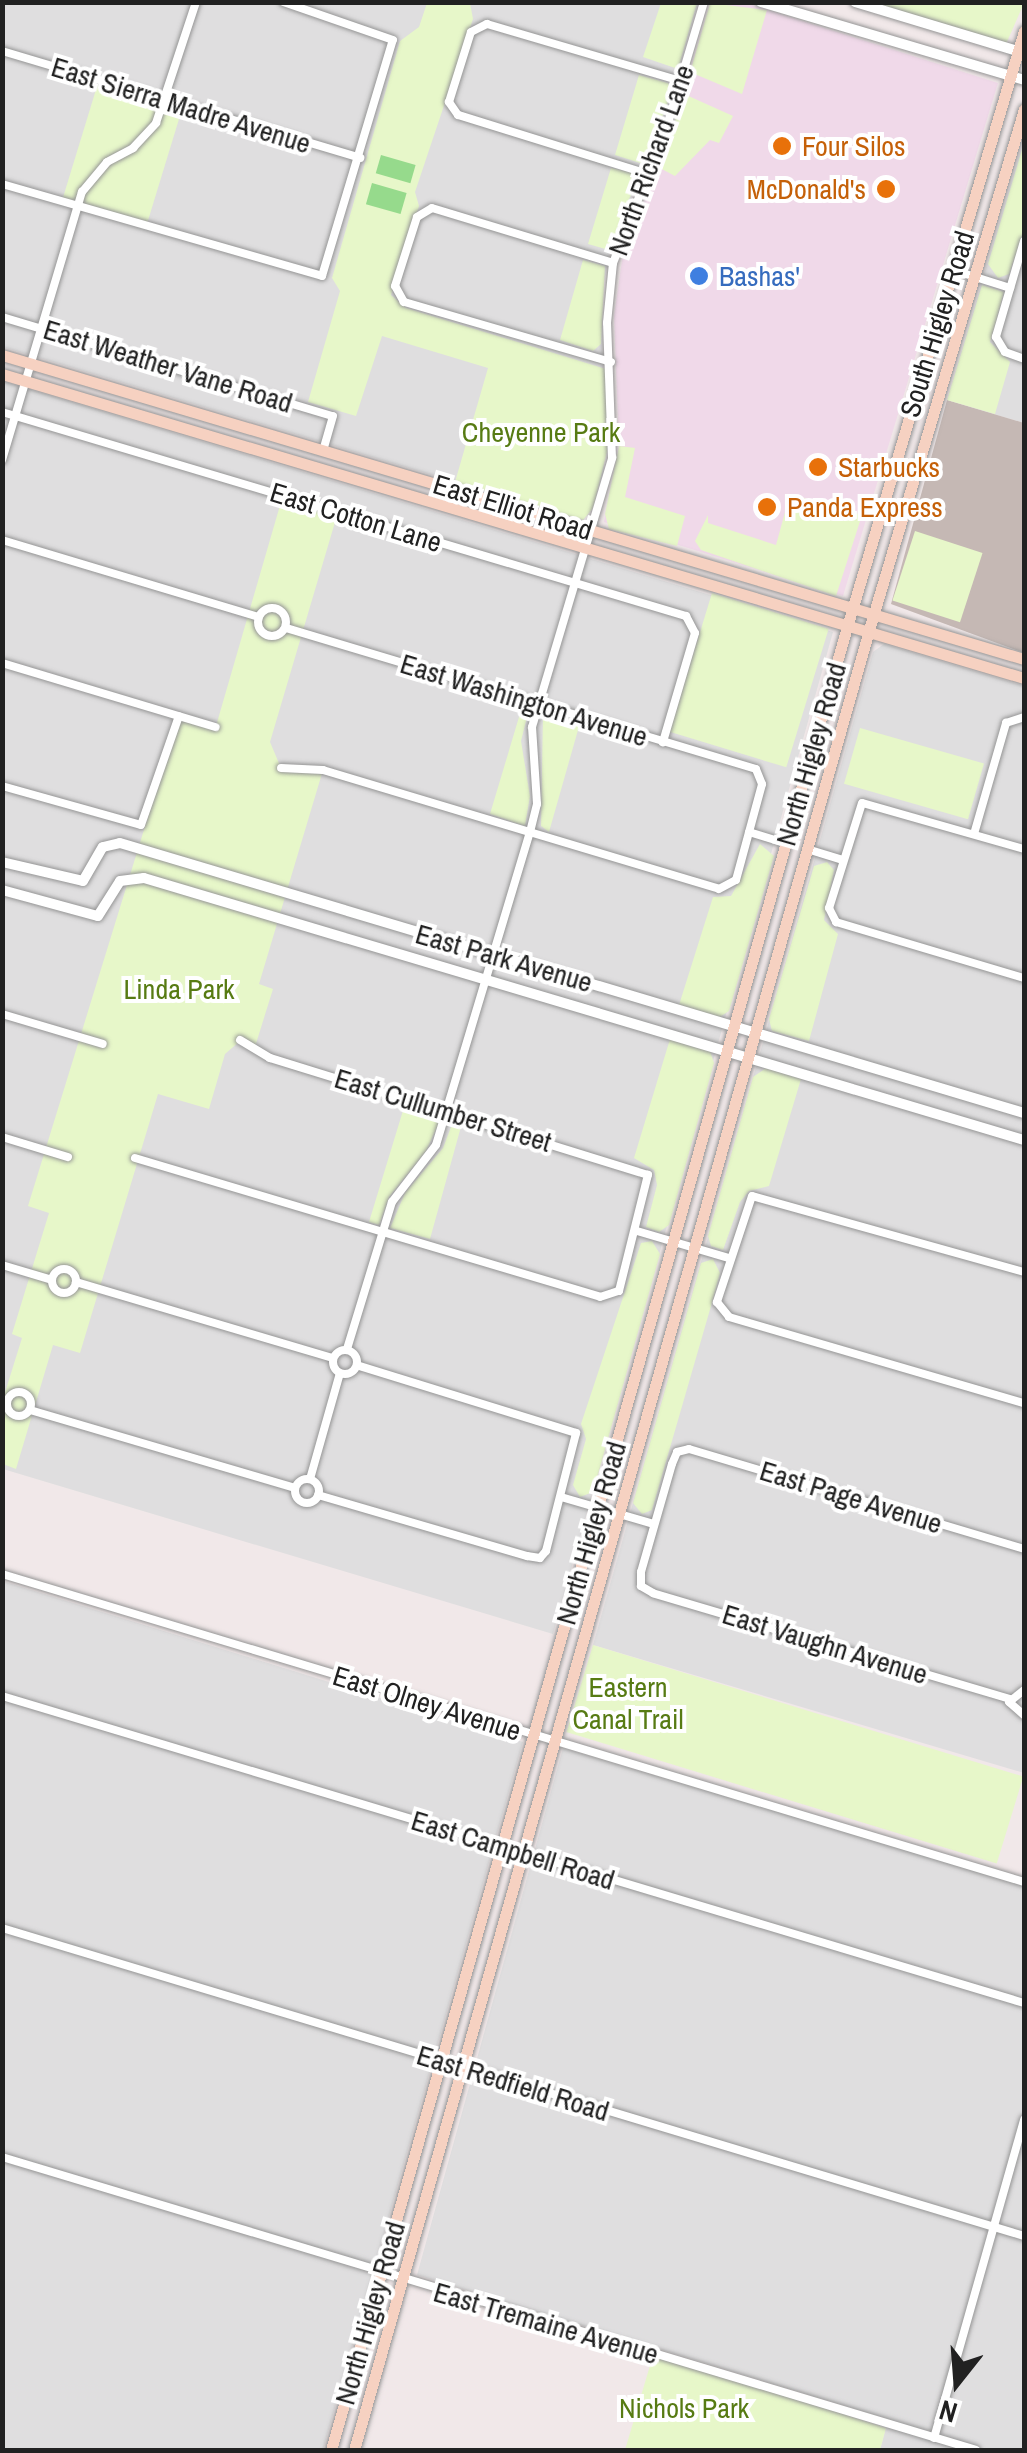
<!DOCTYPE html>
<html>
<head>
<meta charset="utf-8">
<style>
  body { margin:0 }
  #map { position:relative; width:1027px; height:2453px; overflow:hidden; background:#f1e8e9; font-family:"Archivo Narrow",sans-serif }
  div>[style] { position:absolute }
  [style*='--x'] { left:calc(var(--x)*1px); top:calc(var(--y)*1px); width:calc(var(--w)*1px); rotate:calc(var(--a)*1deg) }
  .residential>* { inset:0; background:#dfdedf }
  .commercial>* { inset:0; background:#f0d9e9 }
  .construction>* { inset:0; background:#c5b8b4 }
  .park>* { inset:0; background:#e7f7c9; transform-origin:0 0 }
  .pitch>* { inset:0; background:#96da8c; transform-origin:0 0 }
  .roads { filter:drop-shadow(0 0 2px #959595) drop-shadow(0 0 2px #959595) }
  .minor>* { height:8px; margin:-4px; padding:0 4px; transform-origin:4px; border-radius:4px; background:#fff }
  .minor>.ring { margin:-4px; padding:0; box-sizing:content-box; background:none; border:8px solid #fff; border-radius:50% }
  .tertiary>* { height:10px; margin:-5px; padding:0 5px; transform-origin:5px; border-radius:5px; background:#fff }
  .secondary>* { height:11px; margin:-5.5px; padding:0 5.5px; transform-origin:5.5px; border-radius:5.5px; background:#f6d1c1 }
  .dots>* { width:28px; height:28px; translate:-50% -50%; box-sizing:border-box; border:5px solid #fff; border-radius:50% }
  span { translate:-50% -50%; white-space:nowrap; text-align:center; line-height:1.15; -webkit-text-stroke:8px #fff; paint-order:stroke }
  .street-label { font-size:28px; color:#212121 }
  .food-label { font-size:28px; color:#c56008 }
  .left { translate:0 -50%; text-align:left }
  .right { translate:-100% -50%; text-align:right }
  .shop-label { font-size:28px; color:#366cbe }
  .park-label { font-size:28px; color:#577b13 }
  .frame { position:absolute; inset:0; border:5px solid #212121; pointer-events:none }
  .north { position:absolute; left:907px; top:2333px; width:100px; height:100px; -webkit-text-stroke:8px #fff; paint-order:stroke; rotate:197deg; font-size:28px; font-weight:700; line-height:40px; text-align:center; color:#212121 }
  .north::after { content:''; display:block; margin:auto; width:35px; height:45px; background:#212121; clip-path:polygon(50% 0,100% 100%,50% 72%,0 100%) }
</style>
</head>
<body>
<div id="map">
  <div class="residential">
    <i style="clip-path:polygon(2px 3px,698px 3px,662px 127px,611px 245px,602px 293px,604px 471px,588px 515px,583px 520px,3px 347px)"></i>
    <i style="clip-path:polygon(1024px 138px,1024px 423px,947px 400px)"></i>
    <i style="clip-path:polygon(2px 381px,833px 632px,553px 1634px,3px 1469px)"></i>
    <i style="clip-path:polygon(884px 644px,1024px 686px,1024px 1773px,593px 1645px,873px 652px)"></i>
    <i style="clip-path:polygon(2px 1581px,523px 1742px,323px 2450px,3px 2450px)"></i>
    <i style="clip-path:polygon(563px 1748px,1024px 1885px,1024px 2450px,880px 2450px,888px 2419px,417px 2275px)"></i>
  </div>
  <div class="commercial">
    <i style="clip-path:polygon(710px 3px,746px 3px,998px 83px,843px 596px,604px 522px,619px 446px,614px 316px,623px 254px,674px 122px)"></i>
  </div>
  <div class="construction">
    <i style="clip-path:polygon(947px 400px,1024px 423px,1024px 653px,891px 604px)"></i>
  </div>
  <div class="park">
    <i style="clip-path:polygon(427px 3px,470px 3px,473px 19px,415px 192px,419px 206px,391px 295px,406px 308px,606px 369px,608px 448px,593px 508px,583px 520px,455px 482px,488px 368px,382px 336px,356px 416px,308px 402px,340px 291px,332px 278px,400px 41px,419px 27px)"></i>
    <i style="clip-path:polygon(661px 3px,697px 3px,678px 69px,643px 57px)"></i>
    <i style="clip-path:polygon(710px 3px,767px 10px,742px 94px,690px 72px)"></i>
    <i style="clip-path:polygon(865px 3px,1024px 3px,1006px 44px)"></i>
    <i style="clip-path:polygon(639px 75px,668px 83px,672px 91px,647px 160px,640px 163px,615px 155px)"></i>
    <i style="left:98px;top:83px;width:88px;height:121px;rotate:17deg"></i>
    <i style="clip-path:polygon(684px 94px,733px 116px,719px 143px,710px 140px,675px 176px,658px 167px)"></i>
    <i style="clip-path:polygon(1024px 143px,1024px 230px,1009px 274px,998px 278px,988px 264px)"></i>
    <i style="clip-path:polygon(611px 168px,634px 173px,636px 182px,609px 250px,588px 244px)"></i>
    <i style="clip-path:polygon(583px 260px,605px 266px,601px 344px,593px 351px,560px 340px)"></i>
    <i style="clip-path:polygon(982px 285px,1004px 292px,990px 342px,1010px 362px,995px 414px,947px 400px)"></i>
    <i style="clip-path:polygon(619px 446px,635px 448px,625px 497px,685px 516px,677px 546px,609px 529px,605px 514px)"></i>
    <i style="clip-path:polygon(790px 494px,862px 515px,836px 596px,701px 550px,695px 541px,708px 515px,708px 523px,776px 545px)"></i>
    <i style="clip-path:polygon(283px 495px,338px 512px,270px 742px,281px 768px,323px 770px,259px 984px,273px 989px,254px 1050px,240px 1041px,225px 1054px,209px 1109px,158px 1094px,80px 1353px,53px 1345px,16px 1469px,3px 1464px,2px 1402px,22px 1338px,12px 1334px,49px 1213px,28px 1206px,179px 716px,216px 726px)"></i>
    <i style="left:915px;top:531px;width:71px;height:73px;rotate:18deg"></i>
    <i style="left:712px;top:593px;width:122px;height:145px;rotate:17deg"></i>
    <i style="clip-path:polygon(522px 707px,529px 709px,521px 741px,530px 796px,525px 826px,490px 814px)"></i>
    <i style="clip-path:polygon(543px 714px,580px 723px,549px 832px,541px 826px)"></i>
    <i style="left:860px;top:728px;width:129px;height:58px;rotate:16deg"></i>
    <i style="clip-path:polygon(760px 844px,774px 856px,729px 1011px,718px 1018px,679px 1005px,713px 897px,731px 896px)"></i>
    <i style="clip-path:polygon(827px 862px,834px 870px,824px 920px,838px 934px,809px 1041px,772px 1031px,769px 1019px,814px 866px)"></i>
    <i style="clip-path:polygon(670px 1039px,710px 1051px,714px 1063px,669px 1225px,659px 1232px,646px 1227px,657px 1185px,654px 1170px,634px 1158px)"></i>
    <i style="clip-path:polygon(766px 1068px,801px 1079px,769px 1186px,749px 1191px,740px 1202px,723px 1250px,711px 1246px,708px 1236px,753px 1077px)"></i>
    <i style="clip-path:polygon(405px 1104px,442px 1116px,426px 1151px,389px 1197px,379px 1225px,369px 1222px)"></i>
    <i style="clip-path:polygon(454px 1119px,462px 1123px,430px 1239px,390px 1228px,405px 1193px,443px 1148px)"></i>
    <i style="clip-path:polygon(652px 1241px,660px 1254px,593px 1492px,580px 1497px,573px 1485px,586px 1439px,581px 1424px,641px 1243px)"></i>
    <i style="clip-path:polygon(713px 1259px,720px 1273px,711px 1306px,652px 1510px,642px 1514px,633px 1503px,701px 1263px)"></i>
    <i style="left:593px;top:1645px;width:450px;height:91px;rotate:17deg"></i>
    <i style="clip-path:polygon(654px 2352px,886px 2428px,880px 2450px,625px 2450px)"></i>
  </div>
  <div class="pitch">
    <i style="left:381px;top:155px;width:36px;height:19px;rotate:16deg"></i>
    <i style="left:372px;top:183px;width:36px;height:22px;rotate:16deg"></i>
  </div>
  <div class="roads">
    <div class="minor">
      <i style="--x:2;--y:51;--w:374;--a:16.6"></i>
      <i style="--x:648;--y:174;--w:199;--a:-162.7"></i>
      <i style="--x:458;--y:115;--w:16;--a:-125"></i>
      <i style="--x:449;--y:102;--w:73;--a:-72.6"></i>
      <i style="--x:471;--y:32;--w:18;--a:-27"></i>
      <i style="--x:487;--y:24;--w:202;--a:16.4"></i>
      <i style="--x:2;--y:184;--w:333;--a:16"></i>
      <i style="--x:322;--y:276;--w:246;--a:-73.3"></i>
      <i style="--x:393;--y:40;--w:116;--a:-160.9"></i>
      <i style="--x:1024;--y:241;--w:100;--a:106.3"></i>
      <i style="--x:996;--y:337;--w:17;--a:59"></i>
      <i style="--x:1005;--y:352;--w:20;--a:20"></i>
      <i style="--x:953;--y:270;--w:60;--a:17.5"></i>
      <i style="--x:2;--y:317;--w:345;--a:16.7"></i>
      <i style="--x:333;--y:416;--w:35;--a:106"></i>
      <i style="--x:611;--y:362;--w:216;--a:-163.8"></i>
      <i style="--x:404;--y:302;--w:18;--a:-119"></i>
      <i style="--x:395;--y:286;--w:72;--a:-72.3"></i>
      <i style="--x:417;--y:217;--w:17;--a:-31"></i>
      <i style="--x:432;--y:208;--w:189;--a:16.9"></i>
      <i style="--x:2;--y:412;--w:714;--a:16.61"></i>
      <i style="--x:686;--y:616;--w:19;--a:62"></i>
      <i style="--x:695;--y:633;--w:114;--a:106.4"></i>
      <i style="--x:2;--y:460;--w:280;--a:-73.4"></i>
      <i style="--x:82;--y:192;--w:39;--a:-50"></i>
      <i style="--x:107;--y:162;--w:30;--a:-28"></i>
      <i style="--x:133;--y:148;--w:34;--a:-47"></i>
      <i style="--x:156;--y:123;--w:127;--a:-71.7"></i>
      <i style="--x:2;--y:540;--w:268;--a:16.7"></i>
      <i class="ring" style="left:258px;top:608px;width:20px;height:20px"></i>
      <i style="--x:2;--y:663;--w:223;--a:16.7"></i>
      <i style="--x:281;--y:768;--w:42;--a:2.7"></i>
      <i style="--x:323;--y:770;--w:413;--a:16.7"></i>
      <i style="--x:719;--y:889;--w:19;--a:-28"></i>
      <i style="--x:736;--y:880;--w:99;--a:-74.8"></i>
      <i style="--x:762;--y:784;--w:16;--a:-112"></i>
      <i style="--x:756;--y:769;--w:491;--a:-163.3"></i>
      <i style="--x:2;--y:786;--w:144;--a:15.7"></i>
      <i style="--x:141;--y:825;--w:115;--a:-70.8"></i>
      <i style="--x:749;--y:832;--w:39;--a:17"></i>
      <i style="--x:974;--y:834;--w:116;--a:-73.9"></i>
      <i style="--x:1006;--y:723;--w:19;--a:-18"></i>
      <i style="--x:807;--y:849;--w:37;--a:17"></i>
      <i style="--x:1024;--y:849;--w:168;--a:-164.1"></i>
      <i style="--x:862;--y:803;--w:110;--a:107.4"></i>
      <i style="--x:829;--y:908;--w:16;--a:63"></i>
      <i style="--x:836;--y:922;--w:196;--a:16.6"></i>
      <i style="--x:2;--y:1014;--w:105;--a:16.5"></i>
      <i style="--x:2;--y:1137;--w:69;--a:16.9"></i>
      <i style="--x:135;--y:1158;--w:485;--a:16.6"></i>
      <i style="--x:600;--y:1297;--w:20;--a:-18"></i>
      <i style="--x:619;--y:1291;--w:120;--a:-76"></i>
      <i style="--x:648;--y:1175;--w:396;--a:-162.8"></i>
      <i style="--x:270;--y:1058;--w:35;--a:-149"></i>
      <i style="--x:637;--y:1231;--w:96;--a:16.4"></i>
      <i style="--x:2;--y:1265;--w:52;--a:16.7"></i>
      <i class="ring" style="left:52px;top:1269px;width:16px;height:16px"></i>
      <i style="--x:1024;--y:1272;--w:282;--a:-164.4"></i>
      <i style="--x:752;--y:1196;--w:112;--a:108.3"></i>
      <i style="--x:717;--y:1302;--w:19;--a:51"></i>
      <i style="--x:729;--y:1317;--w:307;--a:16.3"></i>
      <i style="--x:76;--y:1282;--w:268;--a:16.5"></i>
      <i style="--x:347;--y:1349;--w:154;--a:-73"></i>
      <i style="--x:392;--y:1202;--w:72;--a:-52.3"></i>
      <i style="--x:436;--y:1145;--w:327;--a:-73.3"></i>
      <i style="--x:530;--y:832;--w:29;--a:-76"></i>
      <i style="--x:537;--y:804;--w:77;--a:-93.7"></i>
      <i style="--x:532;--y:727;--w:281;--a:-73.4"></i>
      <i style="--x:612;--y:458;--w:135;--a:-92.1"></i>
      <i style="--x:607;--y:323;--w:60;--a:-84.3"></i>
      <i style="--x:613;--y:263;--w:147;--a:-68.5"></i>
      <i style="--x:667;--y:126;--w:129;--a:-73.4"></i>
      <i class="ring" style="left:333px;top:1350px;width:16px;height:16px"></i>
      <i class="ring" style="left:7px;top:1392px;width:16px;height:16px"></i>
      <i style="--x:30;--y:1410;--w:276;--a:16.4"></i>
      <i class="ring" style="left:295px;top:1479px;width:16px;height:16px"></i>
      <i style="--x:310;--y:1479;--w:110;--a:-74.2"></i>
      <i style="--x:318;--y:1495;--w:218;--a:16.3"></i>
      <i style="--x:527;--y:1556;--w:13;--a:9"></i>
      <i style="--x:540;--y:1558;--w:9;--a:-49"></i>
      <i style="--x:546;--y:1551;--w:122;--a:-75.7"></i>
      <i style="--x:576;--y:1433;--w:229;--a:-162.8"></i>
      <i style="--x:561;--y:1497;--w:97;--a:16.2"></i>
      <i style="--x:2;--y:1574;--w:1067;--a:16.77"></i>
      <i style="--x:1024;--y:1690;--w:19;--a:141"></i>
      <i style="--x:1009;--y:1702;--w:20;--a:41"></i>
      <i style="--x:2;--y:1696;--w:1067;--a:16.72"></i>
      <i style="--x:1010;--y:1699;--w:372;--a:-163.5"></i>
      <i style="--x:653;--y:1593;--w:14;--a:-150"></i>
      <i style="--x:641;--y:1586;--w:14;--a:-90"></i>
      <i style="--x:641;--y:1572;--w:112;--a:-74"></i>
      <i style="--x:672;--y:1464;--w:13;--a:-67"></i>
      <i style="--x:677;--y:1452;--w:12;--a:-14"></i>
      <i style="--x:689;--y:1449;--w:350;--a:16.6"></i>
      <i style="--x:2;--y:1928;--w:1067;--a:16.77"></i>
      <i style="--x:2;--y:2157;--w:1017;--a:16.74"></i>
      <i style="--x:934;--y:2438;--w:331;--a:-74.2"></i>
    </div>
    <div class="tertiary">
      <i style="--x:761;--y:2;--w:274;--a:16.5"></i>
      <i style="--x:855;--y:2;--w:177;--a:16.8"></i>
      <i style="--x:2;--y:862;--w:83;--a:13.2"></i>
      <i style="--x:83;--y:881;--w:39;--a:-60"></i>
      <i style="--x:103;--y:847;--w:17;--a:-13"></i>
      <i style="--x:120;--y:843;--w:943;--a:16.63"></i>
      <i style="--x:2;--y:890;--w:99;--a:15.2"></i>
      <i style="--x:98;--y:916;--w:41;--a:-57.8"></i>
      <i style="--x:120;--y:881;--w:24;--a:-7"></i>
      <i style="--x:144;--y:878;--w:918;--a:16.58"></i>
    </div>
    <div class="secondary">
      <i style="--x:2;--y:355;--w:1066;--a:16.57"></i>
      <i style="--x:2;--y:374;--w:1066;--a:16.57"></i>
      <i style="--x:331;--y:2450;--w:1884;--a:-74.2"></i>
      <i style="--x:844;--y:637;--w:632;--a:-73.46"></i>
      <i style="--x:354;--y:2450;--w:1899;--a:-74.2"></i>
      <i style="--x:871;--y:623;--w:536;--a:-73.42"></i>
    </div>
  </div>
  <div class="dots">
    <i style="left:782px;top:146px;background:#e8710a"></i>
    <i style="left:886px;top:189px;background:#e8710a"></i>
    <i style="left:699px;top:276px;background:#3f7fe0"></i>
    <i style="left:818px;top:467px;background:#e8710a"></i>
    <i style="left:767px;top:507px;background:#e8710a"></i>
  </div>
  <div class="street-label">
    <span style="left:181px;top:105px;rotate:17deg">East Sierra Madre Avenue</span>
    <span style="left:651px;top:160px;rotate:-70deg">North Richard Lane</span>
    <span style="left:937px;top:324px;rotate:-73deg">South Higley Road</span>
    <span style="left:168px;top:366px;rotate:17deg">East Weather Vane Road</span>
    <span style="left:513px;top:507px;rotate:17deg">East Elliot Road</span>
    <span style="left:356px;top:517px;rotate:17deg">East Cotton Lane</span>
    <span style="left:524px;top:700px;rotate:17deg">East Washington Avenue</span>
    <span style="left:811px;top:754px;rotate:-74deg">North Higley Road</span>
    <span style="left:504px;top:958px;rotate:16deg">East Park Avenue</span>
    <span style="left:443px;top:1110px;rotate:17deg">East Cullumber Street</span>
    <span style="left:851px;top:1497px;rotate:17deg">East Page Avenue</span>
    <span style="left:591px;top:1533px;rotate:-74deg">North Higley Road</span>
    <span style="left:825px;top:1644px;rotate:17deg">East Vaughn Avenue</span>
    <span style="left:427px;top:1703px;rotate:17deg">East Olney Avenue</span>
    <span style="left:513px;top:1850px;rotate:17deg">East Campbell Road</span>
    <span style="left:513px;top:2083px;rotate:17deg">East Redfield Road</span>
    <span style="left:370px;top:2313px;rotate:-74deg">North Higley Road</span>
    <span style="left:546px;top:2323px;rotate:16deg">East Tremaine Avenue</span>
  </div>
  <div class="food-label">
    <span class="left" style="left:802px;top:146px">Four Silos</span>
    <span class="right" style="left:866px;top:189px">McDonald's</span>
    <span class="left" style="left:838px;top:467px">Starbucks</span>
    <span class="left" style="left:787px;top:507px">Panda Express</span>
  </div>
  <div class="shop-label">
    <span class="left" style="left:719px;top:276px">Bashas'</span>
  </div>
  <div class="park-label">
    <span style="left:541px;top:432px">Cheyenne Park</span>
    <span style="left:179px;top:989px">Linda Park</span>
    <span style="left:628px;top:1703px">Eastern<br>Canal Trail</span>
    <span style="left:684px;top:2408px">Nichols Park</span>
  </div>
  <div class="frame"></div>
  <div class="north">N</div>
</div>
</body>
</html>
